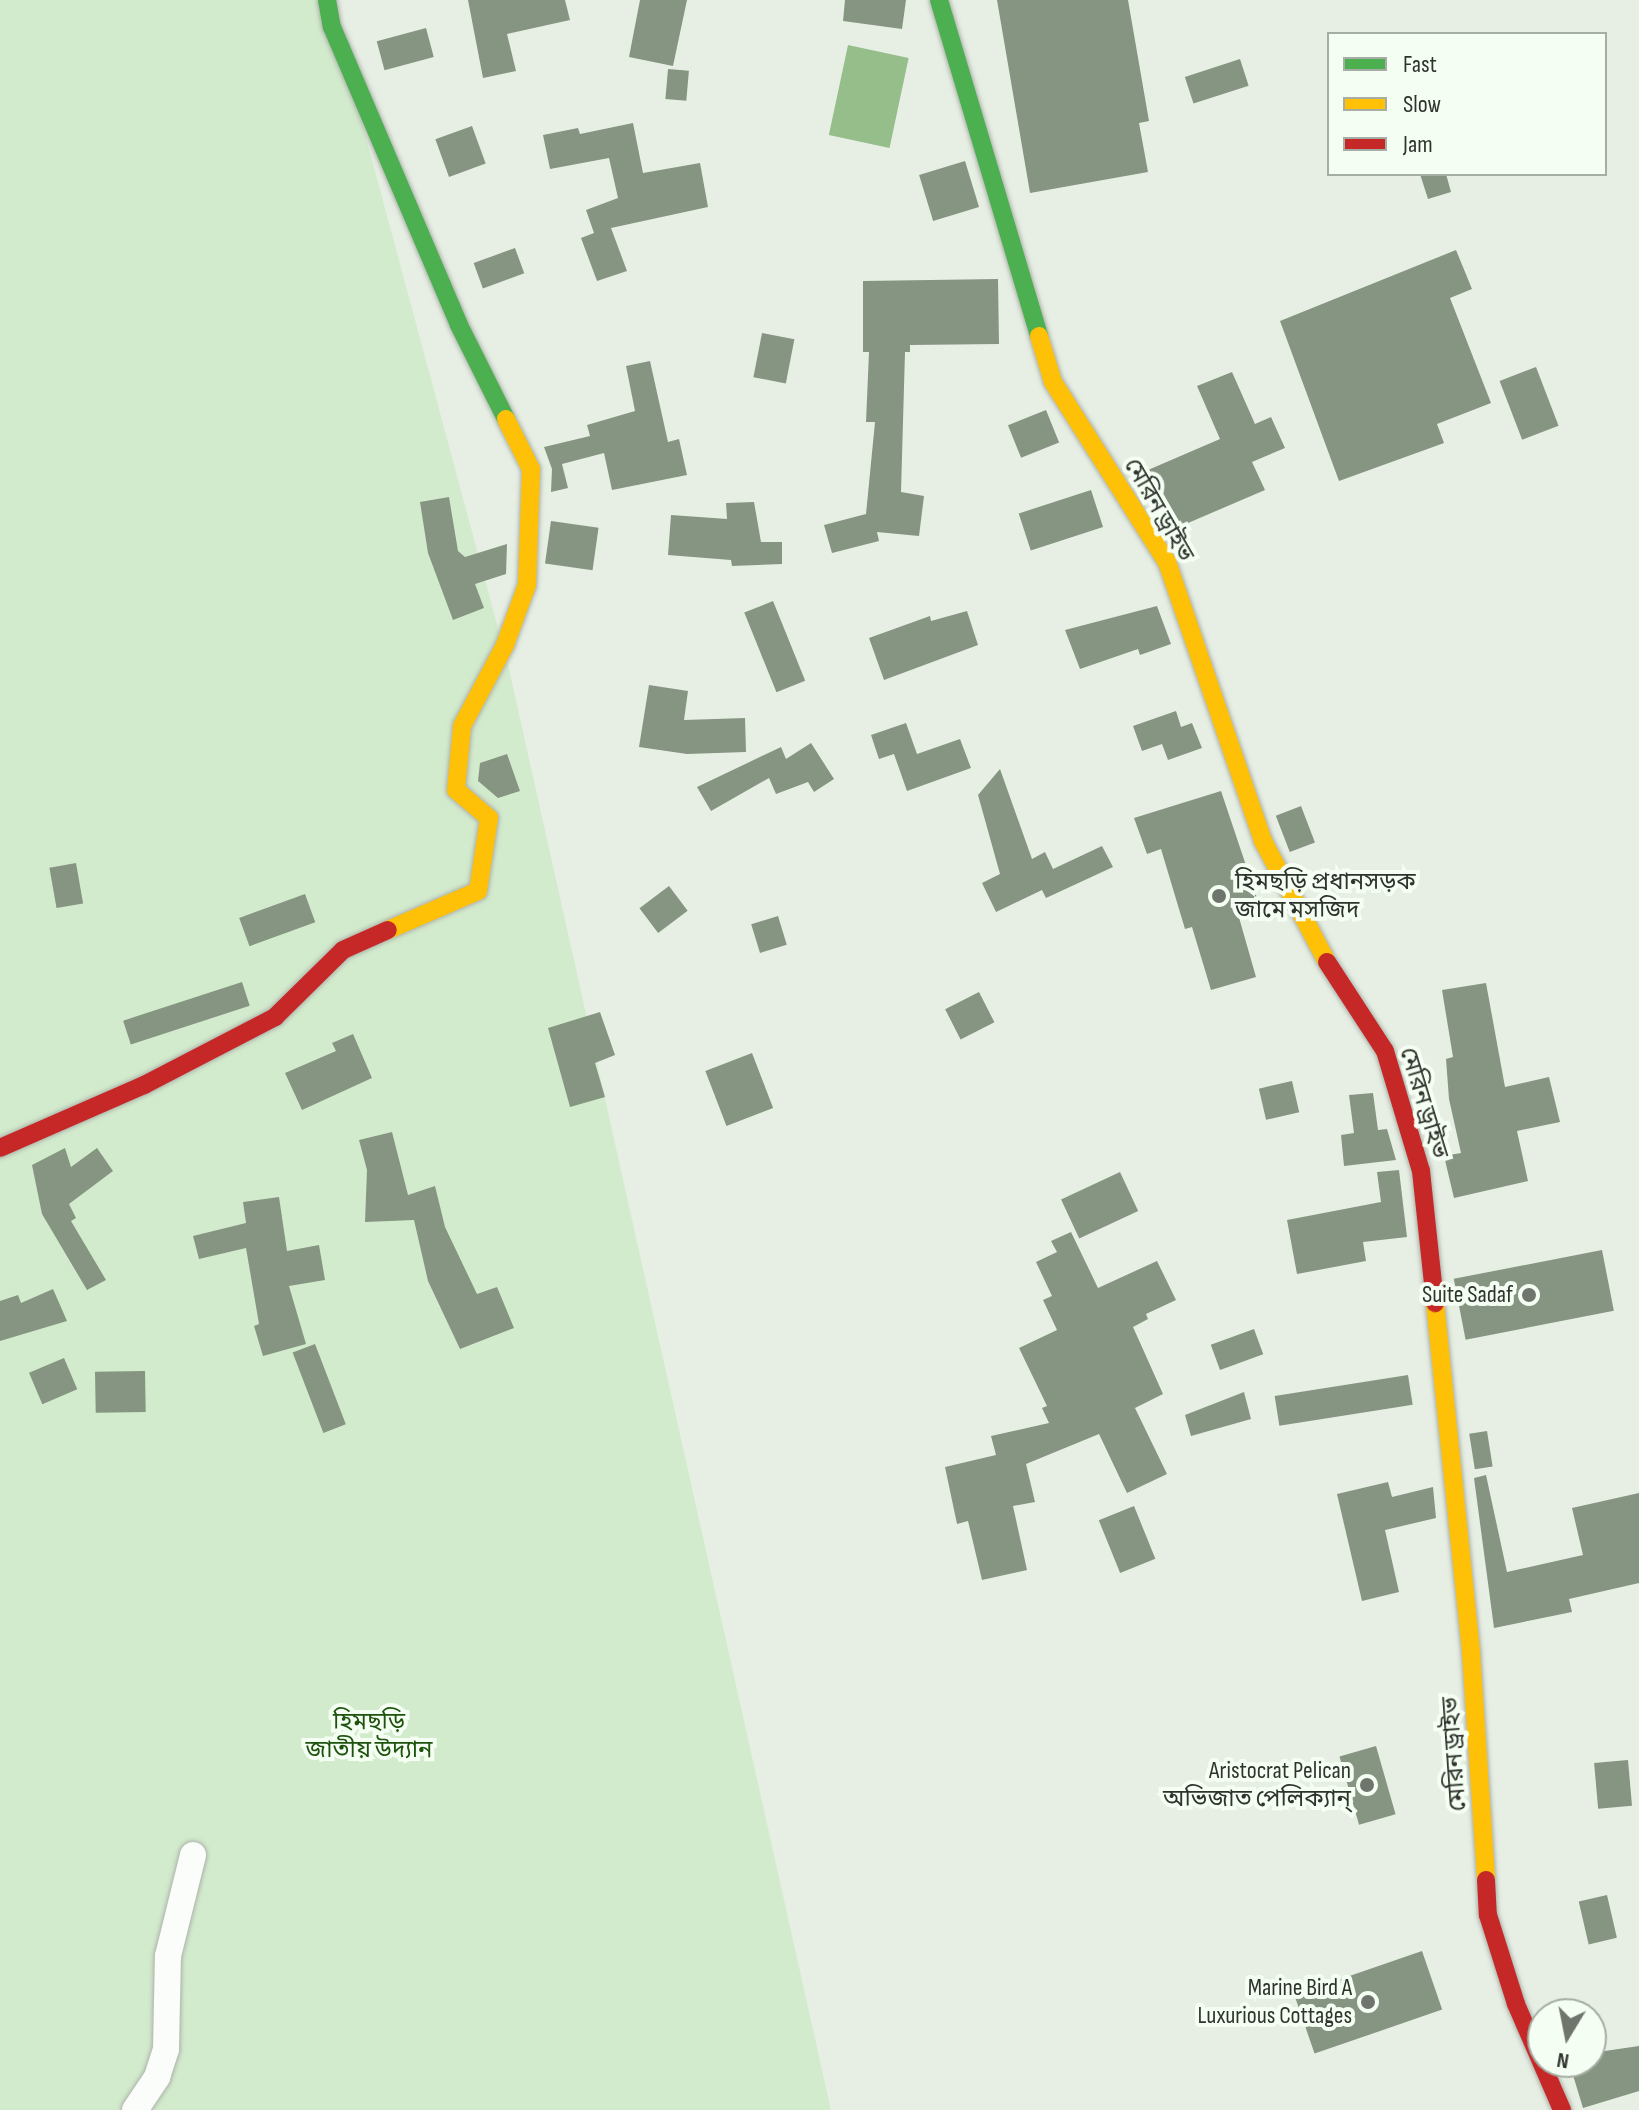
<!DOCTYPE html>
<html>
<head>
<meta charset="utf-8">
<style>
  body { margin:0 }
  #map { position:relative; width:1639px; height:2110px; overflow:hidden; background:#e7efe4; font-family:"Sofia Sans Condensed","Noto Sans Bengali",sans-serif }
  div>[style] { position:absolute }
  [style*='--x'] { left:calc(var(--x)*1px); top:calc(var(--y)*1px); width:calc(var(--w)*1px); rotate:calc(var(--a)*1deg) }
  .green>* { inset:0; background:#d3ebcd }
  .water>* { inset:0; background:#95be8b; transform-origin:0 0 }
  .building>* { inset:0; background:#869482; transform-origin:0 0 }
  .roads { filter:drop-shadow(0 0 2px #adb3ab) drop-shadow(0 0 2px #adb3ab) }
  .street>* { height:26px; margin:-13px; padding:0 13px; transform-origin:13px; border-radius:13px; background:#fbfdfb }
  .fast>* { height:18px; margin:-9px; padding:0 9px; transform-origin:9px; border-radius:9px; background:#4caf50 }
  .slow>* { height:18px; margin:-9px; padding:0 9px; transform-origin:9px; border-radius:9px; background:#ffc107 }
  .jam>* { height:18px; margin:-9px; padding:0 9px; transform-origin:9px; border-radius:9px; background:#c62828 }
  .dots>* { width:22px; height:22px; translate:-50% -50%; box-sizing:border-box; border:4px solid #f5fef3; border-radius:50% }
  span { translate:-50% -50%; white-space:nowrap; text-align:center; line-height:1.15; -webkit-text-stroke:8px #f5fef3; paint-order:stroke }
  .street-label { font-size:24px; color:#2e342d }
  .poi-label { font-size:24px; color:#2e342d }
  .left { translate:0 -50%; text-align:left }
  .right { translate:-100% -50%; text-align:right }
  .park-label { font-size:24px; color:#1e530e }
  .legend { position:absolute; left:1327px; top:32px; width:280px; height:144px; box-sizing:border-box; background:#f5fef3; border:2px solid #a5ada4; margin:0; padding:10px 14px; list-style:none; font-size:24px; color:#2e342d }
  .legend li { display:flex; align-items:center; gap:16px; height:40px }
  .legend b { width:40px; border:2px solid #a5ada4 }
  .north { position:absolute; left:1527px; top:1998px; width:80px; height:80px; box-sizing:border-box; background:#f5fef3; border:2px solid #a5ada4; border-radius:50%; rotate:190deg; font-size:22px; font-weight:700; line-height:32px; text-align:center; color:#2e342d }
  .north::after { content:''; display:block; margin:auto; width:28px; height:36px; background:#6f756d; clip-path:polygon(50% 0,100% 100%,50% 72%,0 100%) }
</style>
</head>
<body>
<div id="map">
  <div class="green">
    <i style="clip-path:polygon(0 0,329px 0,509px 669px,831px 2110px,0 2110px)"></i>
  </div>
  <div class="water">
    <i style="left:848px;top:45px;width:62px;height:92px;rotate:12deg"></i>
  </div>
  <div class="building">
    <i style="clip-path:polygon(468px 0,565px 0,570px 20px,507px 34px,516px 71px,483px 78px)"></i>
    <i style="clip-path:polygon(640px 0,687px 0,673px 66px,629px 57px)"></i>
    <i style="clip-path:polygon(845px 0,906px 0,902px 29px,843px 21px)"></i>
    <i style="clip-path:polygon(997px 0,1128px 0,1149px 121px,1139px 123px,1148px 172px,1030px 193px)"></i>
    <i style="left:426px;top:28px;width:30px;height:51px;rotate:75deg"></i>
    <i style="left:1240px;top:59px;width:28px;height:58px;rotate:72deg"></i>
    <i style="left:668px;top:69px;width:21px;height:30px;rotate:5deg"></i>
    <i style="clip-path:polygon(633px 123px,643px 173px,700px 163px,708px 207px,611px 228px,627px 271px,597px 281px,581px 238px,594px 233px,586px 210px,618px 198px,609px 158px,550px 169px,543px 135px,578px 128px,580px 134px)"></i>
    <i style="left:472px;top:126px;width:40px;height:39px;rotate:70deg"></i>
    <i style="left:965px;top:161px;width:48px;height:48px;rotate:73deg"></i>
    <i style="clip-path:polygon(1420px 174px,1446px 174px,1451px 192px,1428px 199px)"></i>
    <i style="left:515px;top:248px;width:27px;height:44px;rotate:70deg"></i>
    <i style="clip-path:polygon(1456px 250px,1472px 289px,1450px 298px,1491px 403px,1437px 424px,1444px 443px,1339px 481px,1280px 321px)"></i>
    <i style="clip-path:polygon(998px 279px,999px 344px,910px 345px,910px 352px,905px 352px,901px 492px,924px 496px,919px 536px,877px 532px,879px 541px,832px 553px,824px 525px,866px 514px,875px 422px,866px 422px,869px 352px,863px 352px,863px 281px)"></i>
    <i style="left:762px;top:333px;width:33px;height:45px;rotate:11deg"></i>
    <i style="clip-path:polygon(650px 361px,668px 442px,679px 439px,687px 475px,612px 490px,604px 453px,562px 464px,568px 488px,551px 492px,552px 469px,544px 447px,590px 436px,587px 425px,635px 411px,626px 366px)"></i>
    <i style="left:1536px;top:367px;width:63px;height:39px;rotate:69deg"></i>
    <i style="clip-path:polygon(1232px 372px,1255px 424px,1271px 417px,1285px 448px,1252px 462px,1265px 490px,1174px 529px,1148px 470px,1220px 439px,1197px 386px)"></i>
    <i style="left:1046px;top:410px;width:35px;height:41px;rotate:68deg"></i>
    <i style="left:1091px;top:490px;width:39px;height:76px;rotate:72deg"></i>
    <i style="clip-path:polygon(449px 497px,458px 551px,465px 557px,507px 544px,506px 574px,475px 584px,484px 608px,453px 620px,428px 553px,420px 502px)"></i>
    <i style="clip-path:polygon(754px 502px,761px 542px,782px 542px,782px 564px,732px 566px,731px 560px,668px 555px,671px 515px,727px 519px,726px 503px)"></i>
    <i style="left:551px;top:521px;width:48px;height:43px;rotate:8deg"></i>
    <i style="left:773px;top:601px;width:86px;height:31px;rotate:68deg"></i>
    <i style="clip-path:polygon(1157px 606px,1171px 644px,1140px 655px,1138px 649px,1080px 669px,1065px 630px)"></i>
    <i style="clip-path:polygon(967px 611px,978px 645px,884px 680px,869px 638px,930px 616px,931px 621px)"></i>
    <i style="clip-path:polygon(649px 685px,688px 691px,684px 720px,745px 718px,746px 752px,687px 754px,639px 747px)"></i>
    <i style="clip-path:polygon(1176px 711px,1181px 727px,1192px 723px,1202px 748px,1168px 760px,1162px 744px,1142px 751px,1133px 726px)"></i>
    <i style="clip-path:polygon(906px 723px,917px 754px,960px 739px,971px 768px,907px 791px,894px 754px,879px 759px,871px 735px)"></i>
    <i style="clip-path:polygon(811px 743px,834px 779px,814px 792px,808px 782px,776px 794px,769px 778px,711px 811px,697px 787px,781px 747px,786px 759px)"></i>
    <i style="clip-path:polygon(507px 754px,520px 791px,498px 798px,478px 781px,480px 763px)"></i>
    <i style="clip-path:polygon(1000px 769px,1032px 859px,1045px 852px,1053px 869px,1102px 846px,1113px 867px,1046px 898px,1042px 890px,996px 912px,982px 883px,1000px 874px,978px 795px)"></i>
    <i style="clip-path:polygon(1221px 791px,1260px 907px,1238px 914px,1256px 977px,1211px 990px,1192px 927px,1185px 929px,1161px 849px,1147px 854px,1134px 818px)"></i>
    <i style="left:1301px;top:806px;width:39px;height:27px;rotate:69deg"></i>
    <i style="left:76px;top:863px;width:41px;height:27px;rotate:80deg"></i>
    <i style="left:669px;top:886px;width:31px;height:37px;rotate:53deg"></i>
    <i style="left:305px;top:894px;width:30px;height:70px;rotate:70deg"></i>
    <i style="left:778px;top:916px;width:30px;height:28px;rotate:73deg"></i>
    <i style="left:242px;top:982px;width:25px;height:125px;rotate:72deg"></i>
    <i style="clip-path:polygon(1486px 983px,1505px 1087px,1549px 1077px,1560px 1122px,1517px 1131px,1528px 1181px,1454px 1198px,1444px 1156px,1461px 1153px,1449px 1099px,1446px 1059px,1453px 1057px,1442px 990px)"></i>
    <i style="left:979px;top:992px;width:34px;height:38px;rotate:63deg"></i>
    <i style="clip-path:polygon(600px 1012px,615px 1055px,595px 1063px,605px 1097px,570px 1107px,548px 1028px)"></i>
    <i style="clip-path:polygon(353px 1034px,372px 1078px,302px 1110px,285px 1073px,336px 1051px,332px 1043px)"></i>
    <i style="left:752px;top:1053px;width:59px;height:50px;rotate:69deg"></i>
    <i style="left:1292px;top:1081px;width:32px;height:34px;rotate:77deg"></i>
    <i style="clip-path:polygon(1373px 1093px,1378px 1130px,1387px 1129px,1396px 1160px,1344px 1166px,1341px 1135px,1354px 1133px,1349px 1095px)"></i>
    <i style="clip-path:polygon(392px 1132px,408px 1195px,435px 1186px,445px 1227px,477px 1294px,497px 1287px,514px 1328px,460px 1349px,428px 1281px,414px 1220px,365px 1222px,367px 1170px,359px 1140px)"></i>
    <i style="clip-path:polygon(65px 1148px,71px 1167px,97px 1148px,113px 1171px,69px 1204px,76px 1218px,71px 1221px,106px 1280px,87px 1290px,42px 1214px,32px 1165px)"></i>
    <i style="clip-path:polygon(1399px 1170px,1407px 1237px,1363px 1242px,1366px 1261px,1297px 1274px,1287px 1220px,1381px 1202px,1377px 1172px)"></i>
    <i style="left:1120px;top:1172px;width:43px;height:65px;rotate:65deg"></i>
    <i style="clip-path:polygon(279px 1197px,287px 1251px,319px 1245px,325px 1280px,289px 1286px,306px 1344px,263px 1356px,254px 1326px,259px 1324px,246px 1248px,199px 1259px,193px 1236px,246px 1223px,243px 1202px)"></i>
    <i style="clip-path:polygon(1071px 1232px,1098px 1288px,1157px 1261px,1176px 1300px,1146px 1314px,1148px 1319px,1133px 1327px,1163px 1394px,1135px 1408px,1167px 1474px,1127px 1493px,1099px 1434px,1026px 1464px,1035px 1502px,1013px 1506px,1027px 1570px,982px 1580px,968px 1521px,957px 1524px,945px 1467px,996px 1455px,991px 1436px,1049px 1423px,1042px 1408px,1047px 1406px,1019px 1348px,1057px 1330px,1043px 1300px,1052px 1296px,1036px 1262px,1057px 1252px,1051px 1241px)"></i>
    <i style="left:1602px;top:1250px;width:62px;height:151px;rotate:79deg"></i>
    <i style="clip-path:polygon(53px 1289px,67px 1321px,0 1341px,0 1301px,18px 1295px,21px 1303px)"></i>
    <i style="left:1254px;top:1329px;width:27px;height:46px;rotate:70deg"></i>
    <i style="left:315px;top:1344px;width:86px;height:24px;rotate:69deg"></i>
    <i style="left:64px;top:1358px;width:34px;height:38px;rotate:67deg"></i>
    <i style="left:145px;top:1371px;width:41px;height:50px;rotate:89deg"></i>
    <i style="left:1408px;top:1375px;width:30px;height:135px;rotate:81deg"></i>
    <i style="clip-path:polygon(1244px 1392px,1251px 1419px,1191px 1436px,1185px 1415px)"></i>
    <i style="left:1487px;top:1431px;width:36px;height:18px;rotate:81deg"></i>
    <i style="clip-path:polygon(1486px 1475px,1507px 1572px,1583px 1555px,1572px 1508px,1639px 1493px,1639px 1583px,1569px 1599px,1572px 1612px,1494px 1628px,1474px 1478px)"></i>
    <i style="clip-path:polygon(1388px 1482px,1392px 1497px,1433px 1487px,1436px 1518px,1385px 1530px,1399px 1592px,1362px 1601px,1337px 1494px)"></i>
    <i style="left:1134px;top:1506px;width:57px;height:38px;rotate:68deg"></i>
    <i style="left:1376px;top:1746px;width:71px;height:38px;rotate:74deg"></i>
    <i style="left:1628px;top:1760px;width:46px;height:34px;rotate:85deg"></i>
    <i style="left:1607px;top:1895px;width:44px;height:29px;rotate:77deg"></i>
    <i style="left:1422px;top:1951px;width:62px;height:135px;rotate:71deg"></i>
    <i style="clip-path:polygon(1639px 2046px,1639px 2091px,1583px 2108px,1569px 2062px,1591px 2062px,1591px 2053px)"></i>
  </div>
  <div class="roads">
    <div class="street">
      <i style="--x:135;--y:2110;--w:40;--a:-56"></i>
      <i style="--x:157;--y:2077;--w:29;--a:-72"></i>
      <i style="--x:166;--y:2049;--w:93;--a:-88.8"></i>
      <i style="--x:168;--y:1956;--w:104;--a:-76.1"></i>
    </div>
    <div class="fast">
      <i style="--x:327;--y:0;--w:27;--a:80"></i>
      <i style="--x:332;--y:27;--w:324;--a:66.9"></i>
      <i style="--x:459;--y:325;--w:105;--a:63.4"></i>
      <i style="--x:939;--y:0;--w:351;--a:73.4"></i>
    </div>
    <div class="slow">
      <i style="--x:1039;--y:336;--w:48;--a:73.1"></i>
      <i style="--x:1053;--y:382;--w:213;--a:57.7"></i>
      <i style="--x:1167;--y:562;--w:295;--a:71"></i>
      <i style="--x:1263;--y:841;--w:137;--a:62.1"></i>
      <i style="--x:388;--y:930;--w:98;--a:-23.4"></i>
      <i style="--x:478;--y:891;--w:74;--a:-81.4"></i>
      <i style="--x:489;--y:818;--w:43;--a:-139.7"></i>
      <i style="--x:456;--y:790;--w:64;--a:-84.6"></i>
      <i style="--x:462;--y:726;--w:92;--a:-62"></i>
      <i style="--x:505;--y:645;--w:64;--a:-69.9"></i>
      <i style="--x:527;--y:585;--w:116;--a:-88"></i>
      <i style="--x:531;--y:469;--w:56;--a:-116.6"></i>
      <i style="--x:1435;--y:1303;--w:351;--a:84.1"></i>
      <i style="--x:1471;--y:1652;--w:228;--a:86.2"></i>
    </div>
    <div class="jam">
      <i style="--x:1327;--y:962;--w:106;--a:56.9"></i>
      <i style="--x:1385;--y:1051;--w:125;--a:73.3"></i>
      <i style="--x:1421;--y:1171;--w:133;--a:83.9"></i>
      <i style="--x:0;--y:1148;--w:157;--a:-23.6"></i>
      <i style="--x:144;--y:1085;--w:148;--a:-27.4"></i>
      <i style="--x:275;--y:1017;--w:95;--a:-44.6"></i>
      <i style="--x:343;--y:950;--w:49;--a:-24"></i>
      <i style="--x:1486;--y:1880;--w:35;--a:87"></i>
      <i style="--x:1488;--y:1915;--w:93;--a:72.5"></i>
      <i style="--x:1516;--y:2004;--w:116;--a:66.5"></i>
    </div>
  </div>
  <div class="dots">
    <i style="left:1219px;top:896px;background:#6f756d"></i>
    <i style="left:1529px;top:1295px;background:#6f756d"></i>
    <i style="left:1367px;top:1785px;background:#6f756d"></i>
    <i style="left:1368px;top:2002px;background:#6f756d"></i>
  </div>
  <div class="street-label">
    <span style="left:1159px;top:510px;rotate:60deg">মেরিন ড্রাইভ</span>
    <span style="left:1424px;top:1103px;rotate:73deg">মেরিন ড্রাইভ</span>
    <span style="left:1454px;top:1754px;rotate:-94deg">মেরিন ড্রাইভ</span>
  </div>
  <div class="poi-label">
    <span class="left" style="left:1235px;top:896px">হিমছড়ি প্রধানসড়ক<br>জামে মসজিদ</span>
    <span class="right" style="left:1513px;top:1295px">Suite Sadaf</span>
    <span class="right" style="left:1351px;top:1785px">Aristocrat Pelican<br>অভিজাত পেলিক্যান্</span>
    <span class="right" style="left:1352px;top:2002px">Marine Bird A<br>Luxurious Cottages</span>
  </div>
  <div class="park-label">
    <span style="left:369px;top:1736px">হিমছড়ি<br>জাতীয় উদ্যান</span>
  </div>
  <ul class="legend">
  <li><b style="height:10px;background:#4caf50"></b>Fast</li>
  <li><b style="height:10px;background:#ffc107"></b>Slow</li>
  <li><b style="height:10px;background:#c62828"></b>Jam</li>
  </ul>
  <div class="north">N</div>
</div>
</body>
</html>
